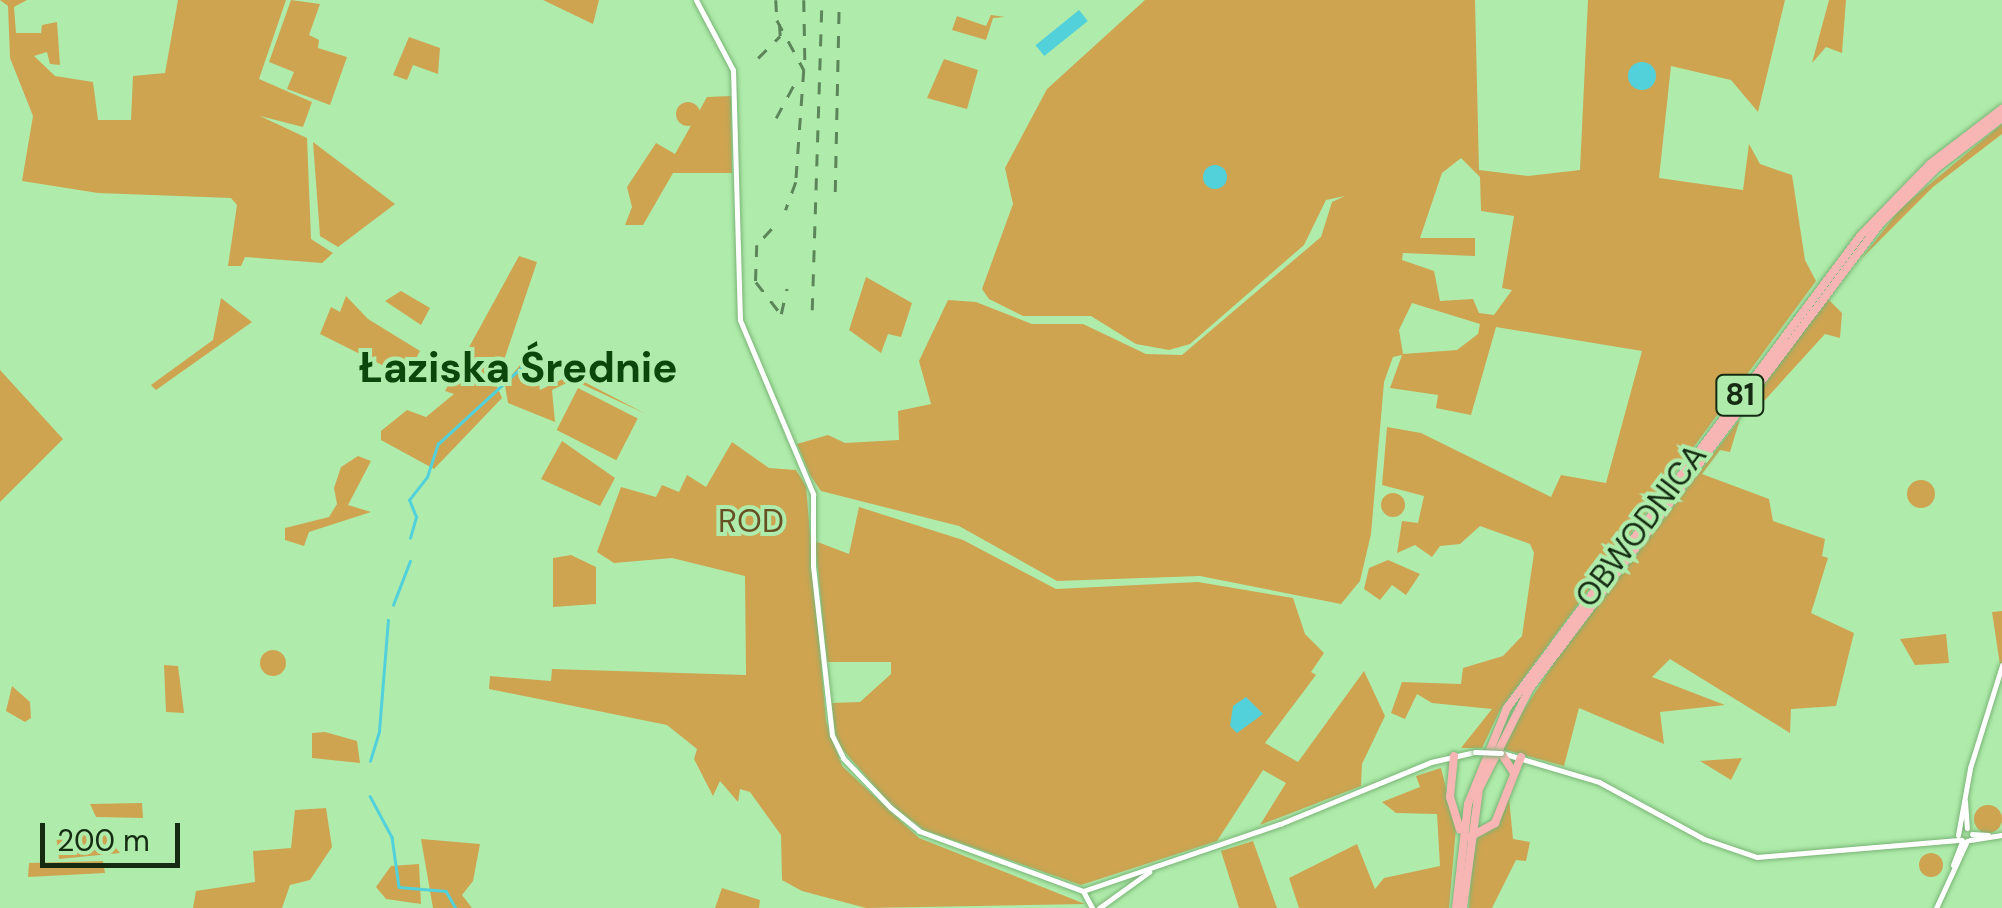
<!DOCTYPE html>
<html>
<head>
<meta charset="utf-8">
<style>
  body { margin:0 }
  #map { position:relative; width:2002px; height:908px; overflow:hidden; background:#afecab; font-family:"DM Sans",sans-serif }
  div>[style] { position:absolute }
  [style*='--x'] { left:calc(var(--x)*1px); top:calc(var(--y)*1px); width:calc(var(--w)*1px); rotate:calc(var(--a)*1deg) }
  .green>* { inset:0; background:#cea451; transform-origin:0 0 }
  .round { border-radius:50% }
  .water>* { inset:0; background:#52d1db; transform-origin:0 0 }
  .stream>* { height:2.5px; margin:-1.25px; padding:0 1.25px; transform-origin:1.25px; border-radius:1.25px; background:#52d1db }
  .roads { filter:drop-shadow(0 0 2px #79b475) drop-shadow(0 0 2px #79b475) }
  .tertiary>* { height:5px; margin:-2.5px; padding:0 2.5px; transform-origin:2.5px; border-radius:2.5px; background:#fff }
  .primary>* { height:8px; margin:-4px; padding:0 4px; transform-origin:4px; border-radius:4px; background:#f7b6b3 }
  .rail>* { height:2.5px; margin-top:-1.25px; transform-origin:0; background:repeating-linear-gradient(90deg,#5c8559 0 12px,transparent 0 24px) }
  .bridges { filter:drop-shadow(0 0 2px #79b475) drop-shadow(0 0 2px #79b475) }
  .tertiary-bridge>* { height:5px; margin:-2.5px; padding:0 2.5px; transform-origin:2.5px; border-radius:2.5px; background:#fff }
  span { translate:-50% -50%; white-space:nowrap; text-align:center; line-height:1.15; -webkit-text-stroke:8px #afecab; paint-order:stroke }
  .shield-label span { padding:2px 8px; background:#afecab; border:2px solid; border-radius:8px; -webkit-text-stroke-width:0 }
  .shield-label { font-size:30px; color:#152c13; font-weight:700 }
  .park-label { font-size:32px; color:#665024 }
  .street-label { font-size:32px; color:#152c13 }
  .district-label { font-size:42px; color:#0b470b; font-weight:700 }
  .scale { position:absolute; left:40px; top:823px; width:140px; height:45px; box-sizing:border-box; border:5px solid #152c13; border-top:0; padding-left:12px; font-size:30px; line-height:35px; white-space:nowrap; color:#152c13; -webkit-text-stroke:8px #afecab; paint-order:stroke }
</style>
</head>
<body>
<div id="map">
  <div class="green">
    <i style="clip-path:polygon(27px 0,14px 7px,16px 33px,41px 33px,42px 25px,57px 22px,60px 65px,50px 64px,47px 52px,34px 56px,55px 76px,93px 82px,98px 120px,131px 120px,133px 76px,165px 73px,178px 0,286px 0,259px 79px,312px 102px,303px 127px,260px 116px,307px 138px,311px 239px,333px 253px,322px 263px,245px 257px,241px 266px,228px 266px,237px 205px,231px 198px,98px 193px,22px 181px,33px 116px,10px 58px,8px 6px,0 0)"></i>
    <i style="clip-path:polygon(291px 0,320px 4px,309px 35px,319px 40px,318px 48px,347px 57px,330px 105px,287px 89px,294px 72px,269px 62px)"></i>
    <i style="clip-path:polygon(543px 0,599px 0,593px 24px)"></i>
    <i style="clip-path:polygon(evenodd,1145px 0,1475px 0,1479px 170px,1528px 176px,1580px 170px,1588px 0,1785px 0,1758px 112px,1731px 80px,1671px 66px,1659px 178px,1743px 190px,1749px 144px,1760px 164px,1792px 175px,1805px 260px,1816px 281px,1500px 710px,1482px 748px,1461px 748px,1492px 709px,1432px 703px,1417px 694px,1405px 719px,1391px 713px,1402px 682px,1461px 684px,1463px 668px,1503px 656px,1522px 636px,1534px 553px,1530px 544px,1480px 526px,1460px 544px,1440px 546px,1432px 557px,1415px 545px,1397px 553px,1402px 521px,1418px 523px,1424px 496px,1382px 485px,1387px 427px,1421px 433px,1551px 497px,1561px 475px,1606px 483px,1642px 351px,1496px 327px,1471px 415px,1436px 408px,1438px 395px,1390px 388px,1402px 355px,1393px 357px,1384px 382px,1371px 534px,1360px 581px,1341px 604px,1200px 576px,1057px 581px,959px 526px,821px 491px,810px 475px,797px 444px,828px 435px,845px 443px,899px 440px,898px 411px,931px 404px,919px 361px,948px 300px,976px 302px,1032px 324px,1083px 324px,1146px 354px,1182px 355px,1321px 237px,1332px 202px,1345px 196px,1326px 200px,1304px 245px,1190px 344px,1169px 350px,1136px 344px,1091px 316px,1023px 316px,989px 299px,982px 289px,1013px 204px,1005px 168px,1047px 89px,1145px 0,1461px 158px,1480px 177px,1481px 211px,1514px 216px,1502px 288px,1512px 290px,1494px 315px,1479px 313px,1473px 299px,1440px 301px,1434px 271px,1402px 260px,1403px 253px,1475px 256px,1475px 238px,1420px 238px,1442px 173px,1461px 158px,1145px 0,1412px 303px,1480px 324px,1478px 334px,1457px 350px,1403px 354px,1399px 330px,1412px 303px)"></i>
    <i style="clip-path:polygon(1829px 0,1846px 0,1842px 53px,1826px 47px,1812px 63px)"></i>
    <i style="clip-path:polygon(991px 15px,1005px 17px,993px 18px,986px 40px,952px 30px,957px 16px,986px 26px)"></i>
    <i style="clip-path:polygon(409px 37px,440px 48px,438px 74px,413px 65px,407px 80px,393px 75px)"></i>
    <i style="clip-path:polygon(944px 59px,978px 70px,967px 109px,927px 98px)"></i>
    <i style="clip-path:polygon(731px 96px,732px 173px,673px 173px,643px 225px,625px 225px,632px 207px,627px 187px,656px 143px,675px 154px,707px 97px)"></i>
    <i class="round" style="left:676px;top:102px;width:24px;height:24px"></i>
    <i style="clip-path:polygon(2002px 124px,2002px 134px,1933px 187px,1861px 259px,1901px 208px)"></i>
    <i style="clip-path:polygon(313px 142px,395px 204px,338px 247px,320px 236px)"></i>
    <i style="clip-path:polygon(519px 256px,537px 262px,496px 384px,502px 398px,434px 469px,381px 440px,381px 431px,407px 410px,426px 417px,454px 394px,445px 391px)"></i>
    <i style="clip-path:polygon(866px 277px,912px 303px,901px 337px,888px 334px,881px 353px,849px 330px)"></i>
    <i style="clip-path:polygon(401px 291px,430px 308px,421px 325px,385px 301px)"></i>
    <i style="clip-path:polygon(346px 296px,368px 319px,420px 351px,406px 377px,320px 334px,331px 307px,340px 312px)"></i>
    <i style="clip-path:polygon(221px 298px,252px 322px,156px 390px,151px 385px,213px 340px)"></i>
    <i style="clip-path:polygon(1827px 298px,1842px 313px,1840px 338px,1825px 334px,1764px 401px,1752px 399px)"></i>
    <i style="clip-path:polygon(528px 355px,535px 358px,540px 390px,571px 375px,646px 414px,573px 380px,552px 390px,555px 422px,508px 403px,503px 374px,511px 376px)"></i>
    <i style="clip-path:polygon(0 370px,63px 439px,0 502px)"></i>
    <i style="left:578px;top:388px;width:67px;height:47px;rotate:27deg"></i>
    <i style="clip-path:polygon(1740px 419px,1730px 452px,1720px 450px,1702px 474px,1769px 499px,1773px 521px,1825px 539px,1822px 556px,1828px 558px,1811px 613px,1854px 633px,1836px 706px,1791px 709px,1790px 733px,1670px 659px,1652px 677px,1725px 705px,1660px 712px,1664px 744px,1579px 708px,1564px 766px,1499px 748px,1556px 660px)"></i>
    <i style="clip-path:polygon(562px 441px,615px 478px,600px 506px,541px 479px)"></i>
    <i style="clip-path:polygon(732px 442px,769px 468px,796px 470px,806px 486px,826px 721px,842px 766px,919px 838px,1085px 904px,866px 908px,802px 891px,782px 880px,781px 835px,750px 792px,740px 789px,738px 802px,720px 781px,713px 796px,694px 759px,697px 749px,667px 725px,489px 689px,490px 676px,551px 681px,552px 669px,746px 675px,745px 576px,672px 558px,614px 563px,597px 552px,621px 487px,656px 497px,662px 485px,679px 492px,687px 475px,706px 487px)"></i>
    <i style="clip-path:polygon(358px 456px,371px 461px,348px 505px,371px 512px,309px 532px,304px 546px,285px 540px,285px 528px,329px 517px,337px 504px,334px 488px,341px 467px)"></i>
    <i class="round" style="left:1907px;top:480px;width:28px;height:28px"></i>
    <i class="round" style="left:1381px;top:493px;width:24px;height:24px"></i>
    <i style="clip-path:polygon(859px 507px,963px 540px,1056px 589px,1198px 582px,1293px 598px,1305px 634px,1324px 653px,1311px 672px,1316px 675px,1265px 743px,1298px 762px,1364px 671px,1385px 716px,1362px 764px,1361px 786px,1260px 825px,1286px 783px,1263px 770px,1217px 841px,1081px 885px,924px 830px,890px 804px,837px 743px,831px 703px,860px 702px,891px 674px,891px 662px,827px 662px,815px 541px,849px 554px)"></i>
    <i style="clip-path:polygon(571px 555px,596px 567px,596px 604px,553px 607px,553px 558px)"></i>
    <i style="clip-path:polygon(1388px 560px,1420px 574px,1406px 595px,1392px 585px,1380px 600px,1364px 589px,1369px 568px)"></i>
    <i style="clip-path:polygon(2002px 611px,2002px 678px,1992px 612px)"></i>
    <i style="clip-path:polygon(1946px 634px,1949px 663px,1915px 665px,1900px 639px)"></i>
    <i class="round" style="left:260px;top:650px;width:26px;height:26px"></i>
    <i style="clip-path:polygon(164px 665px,178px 666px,184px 713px,166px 712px)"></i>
    <i style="clip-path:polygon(12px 686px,30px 702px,31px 718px,25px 722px,6px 711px)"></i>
    <i style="clip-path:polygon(325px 732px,357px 741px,360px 763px,312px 758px,312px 733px)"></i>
    <i style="clip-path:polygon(1742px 758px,1731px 780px,1700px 761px)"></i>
    <i style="clip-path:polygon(1441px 768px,1456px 828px,1449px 908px,1299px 908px,1289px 878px,1357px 844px,1375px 889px,1384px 878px,1440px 866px,1437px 814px,1396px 813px,1382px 802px,1420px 787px,1416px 776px)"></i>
    <i style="clip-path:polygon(1509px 798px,1513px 839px,1530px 842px,1526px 861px,1516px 860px,1492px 908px,1469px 908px,1473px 839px,1498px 825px)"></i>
    <i style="clip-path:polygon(142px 803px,143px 818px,96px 817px,90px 804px)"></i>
    <i class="round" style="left:1974px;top:805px;width:28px;height:28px"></i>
    <i style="clip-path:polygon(326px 808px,332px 847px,310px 880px,290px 885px,282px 908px,193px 908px,196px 891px,255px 882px,253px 851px,291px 848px,295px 810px)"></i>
    <i style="clip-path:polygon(100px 829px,120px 853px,59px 859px,56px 835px)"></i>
    <i style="clip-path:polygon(421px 839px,480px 844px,473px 881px,462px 895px,472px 908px,433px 908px)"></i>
    <i style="clip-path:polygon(1253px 841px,1277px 908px,1239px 908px,1221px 851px)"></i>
    <i class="round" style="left:1919px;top:853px;width:24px;height:24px"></i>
    <i style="clip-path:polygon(103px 861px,105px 873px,28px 877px,29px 863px)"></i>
    <i style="clip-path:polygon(419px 864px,421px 904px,386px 899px,376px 887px,391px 866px)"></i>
    <i style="clip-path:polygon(722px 888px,760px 900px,759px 908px,715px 908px)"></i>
  </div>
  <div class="water">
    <i style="left:1079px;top:10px;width:14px;height:56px;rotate:51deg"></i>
    <i class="round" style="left:1628px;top:62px;width:28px;height:28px"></i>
    <i class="round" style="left:1203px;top:165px;width:24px;height:24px"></i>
    <i style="clip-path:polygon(1246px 697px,1263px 714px,1237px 733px,1230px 726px,1233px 706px)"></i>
  </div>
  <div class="stream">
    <i style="--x:410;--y:538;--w:22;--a:-74"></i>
    <i style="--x:416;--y:517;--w:18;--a:-112"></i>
    <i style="--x:409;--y:500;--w:29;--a:-52"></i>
    <i style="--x:427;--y:477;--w:35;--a:-72"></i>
    <i style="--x:438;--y:444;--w:120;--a:-42.6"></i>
    <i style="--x:393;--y:605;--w:47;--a:-68.9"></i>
    <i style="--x:370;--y:761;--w:31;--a:-73"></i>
    <i style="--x:379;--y:731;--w:111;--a:-85.4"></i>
    <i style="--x:370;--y:796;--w:47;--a:61.8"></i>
    <i style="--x:392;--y:837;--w:50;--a:82"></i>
    <i style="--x:399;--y:887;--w:47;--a:4.9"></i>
    <i style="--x:446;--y:891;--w:20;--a:60"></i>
  </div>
  <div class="roads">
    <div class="tertiary">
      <i style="--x:696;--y:0;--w:79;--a:62.1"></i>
      <i style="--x:733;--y:70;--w:250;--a:88.4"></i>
      <i style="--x:740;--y:320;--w:189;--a:67.2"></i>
      <i style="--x:813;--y:494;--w:72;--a:90"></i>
      <i style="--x:813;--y:566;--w:170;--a:83.6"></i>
      <i style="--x:832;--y:735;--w:25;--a:64"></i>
      <i style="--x:843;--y:758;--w:69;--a:46.2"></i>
      <i style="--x:891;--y:808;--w:36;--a:39"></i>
      <i style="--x:919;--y:831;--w:175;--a:20.1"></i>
      <i style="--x:1083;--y:891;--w:208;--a:-18.8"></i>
      <i style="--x:1280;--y:824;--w:163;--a:-22.3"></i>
      <i style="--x:1431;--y:762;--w:45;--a:-12.8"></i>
      <i style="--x:1502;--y:753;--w:101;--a:16.6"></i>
      <i style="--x:1599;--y:782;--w:119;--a:28.5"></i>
      <i style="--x:1704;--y:839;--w:56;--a:18.8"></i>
      <i style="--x:1757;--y:857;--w:205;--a:-4.8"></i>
      <i style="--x:1965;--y:801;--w:27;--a:86"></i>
      <i style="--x:1972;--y:834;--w:16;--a:4"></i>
      <i style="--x:1958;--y:835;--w:68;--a:-79.8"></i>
      <i style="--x:1970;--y:768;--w:108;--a:-72.7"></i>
      <i style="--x:1970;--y:840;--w:32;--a:-9"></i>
      <i style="--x:1953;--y:865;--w:26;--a:-69"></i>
      <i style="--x:1083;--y:891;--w:19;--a:62"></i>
      <i style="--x:1099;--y:908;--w:62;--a:-35.8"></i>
      <i style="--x:1936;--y:908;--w:74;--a:-65.2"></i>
    </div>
    <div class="primary">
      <i style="--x:1501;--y:753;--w:24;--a:57"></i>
      <i style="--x:1454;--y:756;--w:41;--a:95.6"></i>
      <i style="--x:1450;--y:797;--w:34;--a:73"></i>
      <i style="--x:1470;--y:837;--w:29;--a:-29"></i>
      <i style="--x:1495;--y:823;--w:71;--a:-68.5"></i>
      <i style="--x:1456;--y:908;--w:105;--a:-83.4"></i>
      <i style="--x:1468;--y:804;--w:104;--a:-67.9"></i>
      <i style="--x:1507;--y:708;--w:591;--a:-53.19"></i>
      <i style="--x:1861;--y:235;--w:99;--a:-45.8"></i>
      <i style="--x:1930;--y:164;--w:91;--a:-37.4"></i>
      <i style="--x:1463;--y:908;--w:120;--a:-82.3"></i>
      <i style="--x:1479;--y:789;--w:113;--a:-63.2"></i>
      <i style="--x:1530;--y:688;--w:581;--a:-52.97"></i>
      <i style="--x:1880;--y:224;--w:81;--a:-44.5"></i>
      <i style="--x:1938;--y:167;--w:81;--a:-37.4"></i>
    </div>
  </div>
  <div class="rail">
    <i style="--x:776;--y:0;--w:20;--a:87"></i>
    <i style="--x:777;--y:20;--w:57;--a:61.6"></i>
    <i style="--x:804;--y:70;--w:112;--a:94.1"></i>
    <i style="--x:796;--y:182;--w:30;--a:110"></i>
    <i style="--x:804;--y:0;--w:60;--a:89"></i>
    <i style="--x:758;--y:58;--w:31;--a:-45"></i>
    <i style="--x:780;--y:36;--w:13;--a:-94"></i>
    <i style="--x:776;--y:118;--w:44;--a:-61.7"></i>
    <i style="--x:835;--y:192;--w:192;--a:-88.8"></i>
    <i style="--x:772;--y:229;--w:22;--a:133"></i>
    <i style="--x:757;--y:245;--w:37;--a:92"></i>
    <i style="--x:756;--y:282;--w:41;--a:52"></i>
    <i style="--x:781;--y:314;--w:26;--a:-77"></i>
    <i style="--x:812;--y:310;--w:310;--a:-88.2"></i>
  </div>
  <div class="bridges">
    <div class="tertiary-bridge">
      <i style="--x:1475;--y:752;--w:26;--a:2"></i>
    </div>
  </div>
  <div class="shield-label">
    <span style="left:1740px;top:395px">81</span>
  </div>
  <div class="park-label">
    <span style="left:751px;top:521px">ROD</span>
  </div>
  <div class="street-label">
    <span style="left:1641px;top:526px;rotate:-53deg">OBWODNICA</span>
  </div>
  <div class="district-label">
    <span style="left:518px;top:368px">Łaziska Średnie</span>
  </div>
  <div class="scale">200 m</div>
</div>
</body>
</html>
